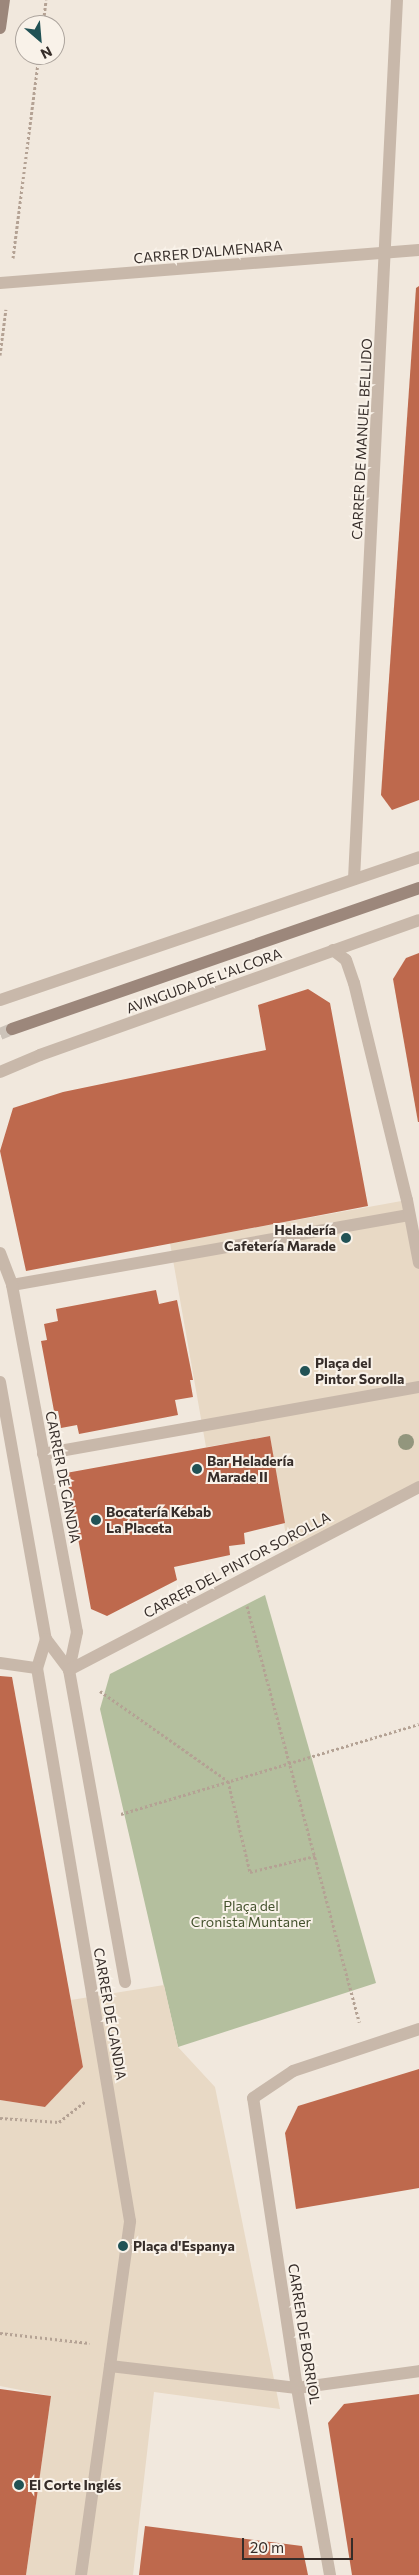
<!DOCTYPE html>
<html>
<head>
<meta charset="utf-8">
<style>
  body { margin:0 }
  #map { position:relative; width:419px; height:2575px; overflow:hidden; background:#f1e8dd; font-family:Commissioner,sans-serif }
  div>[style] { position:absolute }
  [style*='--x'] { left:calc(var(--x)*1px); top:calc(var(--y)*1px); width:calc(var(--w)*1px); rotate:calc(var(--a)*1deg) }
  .green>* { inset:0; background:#b4bf9e }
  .plaza>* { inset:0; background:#e8d9c5 }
  .building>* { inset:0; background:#be694d }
  .secondary-tunnel>* { height:12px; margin-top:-6px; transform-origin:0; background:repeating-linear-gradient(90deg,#ccc3b9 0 12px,transparent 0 18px) }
  .path>* { height:3px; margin-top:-1.5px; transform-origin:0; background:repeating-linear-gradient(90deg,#b4a294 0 2.5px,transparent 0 5px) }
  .service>* { height:12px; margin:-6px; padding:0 6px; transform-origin:6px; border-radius:6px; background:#c8b8aa }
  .pedestrian>* { height:12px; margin:-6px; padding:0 6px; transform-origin:6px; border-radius:6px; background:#c8b8aa }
  .minor>* { height:12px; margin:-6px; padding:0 6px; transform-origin:6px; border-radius:6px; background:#c8b8aa }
  .secondary>* { height:12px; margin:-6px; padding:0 6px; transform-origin:6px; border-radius:6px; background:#9c877b }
  .trees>* { width:16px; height:16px; margin:-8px; border-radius:50%; background:#92967d }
  .dots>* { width:14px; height:14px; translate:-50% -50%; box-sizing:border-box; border:2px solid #f9f2e9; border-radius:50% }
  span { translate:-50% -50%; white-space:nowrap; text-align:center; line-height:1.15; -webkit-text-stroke:4px #f9f2e9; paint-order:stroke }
  .street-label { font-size:14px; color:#362d29 }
  .poi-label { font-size:14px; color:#362d29; font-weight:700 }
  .right { translate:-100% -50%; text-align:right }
  .left { translate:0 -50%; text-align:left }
  .park-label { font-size:14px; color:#45532e }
  .north { position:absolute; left:15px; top:15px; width:50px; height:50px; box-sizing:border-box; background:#f9f2e9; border:1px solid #aba39c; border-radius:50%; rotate:153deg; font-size:14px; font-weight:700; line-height:20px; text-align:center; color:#362d29 }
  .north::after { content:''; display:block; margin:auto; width:18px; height:22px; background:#215255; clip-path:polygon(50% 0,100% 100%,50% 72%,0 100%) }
  .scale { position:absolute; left:242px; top:2538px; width:111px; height:22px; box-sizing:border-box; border:2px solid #362d29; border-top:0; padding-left:6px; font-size:15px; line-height:18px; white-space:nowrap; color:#362d29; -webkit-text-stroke:4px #f9f2e9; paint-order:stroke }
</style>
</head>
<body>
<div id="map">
  <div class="green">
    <i style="clip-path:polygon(265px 1595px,376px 1983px,178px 2047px,100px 1709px,110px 1674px)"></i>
  </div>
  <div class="plaza">
    <i style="clip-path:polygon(407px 1200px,419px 1263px,419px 1487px,289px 1555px,270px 1436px,206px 1447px,170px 1243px)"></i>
    <i style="clip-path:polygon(164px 1985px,178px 2047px,215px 2087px,280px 2409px,154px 2392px,133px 2575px,26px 2575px,51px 2396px,0 2386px,0 2100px,45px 2107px,83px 2067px,71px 2000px)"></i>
  </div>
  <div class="building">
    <i style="clip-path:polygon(419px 286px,419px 800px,392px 810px,381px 795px,416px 288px)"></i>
    <i style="clip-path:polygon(419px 953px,419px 1122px,418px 1122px,393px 979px,406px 958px)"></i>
    <i style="clip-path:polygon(308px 989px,330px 1003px,368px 1206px,26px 1271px,0 1151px,13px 1108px,63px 1092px,266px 1050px,258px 1005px)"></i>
    <i style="clip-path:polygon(156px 1290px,159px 1304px,177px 1300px,193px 1380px,190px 1380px,193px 1397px,175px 1400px,178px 1415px,79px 1434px,77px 1425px,61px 1428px,58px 1411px,54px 1411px,41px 1341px,47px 1340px,44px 1324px,58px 1321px,56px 1309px)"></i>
    <i style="clip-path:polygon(270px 1436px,285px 1523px,244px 1533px,245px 1544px,229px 1546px,230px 1555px,174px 1567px,177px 1580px,107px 1616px,91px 1609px,66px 1473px)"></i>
    <i style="clip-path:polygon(0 1676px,12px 1677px,83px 2067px,45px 2107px,0 2100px)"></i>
    <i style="clip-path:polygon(419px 2069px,419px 2188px,296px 2209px,285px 2133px,298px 2106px)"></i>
    <i style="clip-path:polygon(0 2389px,51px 2396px,26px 2575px,0 2575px)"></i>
    <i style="clip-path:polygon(419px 2394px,419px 2575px,352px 2575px,328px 2423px,344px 2404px)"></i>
    <i style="clip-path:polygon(145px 2526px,302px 2546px,308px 2575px,139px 2575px)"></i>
  </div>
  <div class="secondary-tunnel">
    <i style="--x:0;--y:1034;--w:13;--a:-23"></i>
  </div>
  <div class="path">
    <i style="--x:43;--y:25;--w:25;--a:-83"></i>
    <i style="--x:13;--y:258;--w:205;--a:-82.7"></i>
    <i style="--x:0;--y:355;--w:46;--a:-82.6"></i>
    <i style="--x:247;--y:1606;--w:431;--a:74.9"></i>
    <i style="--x:100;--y:1691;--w:156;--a:35.1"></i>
    <i style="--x:228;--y:1781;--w:94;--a:76.4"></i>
    <i style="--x:250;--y:1872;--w:67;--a:-13.8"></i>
    <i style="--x:121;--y:1814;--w:311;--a:-16.8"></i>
    <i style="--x:0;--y:2118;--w:59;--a:3.9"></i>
    <i style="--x:59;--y:2122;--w:33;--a:-38"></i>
    <i style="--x:0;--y:2333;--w:90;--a:6.4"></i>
  </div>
  <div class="service">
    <i style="--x:69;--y:1670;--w:317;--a:79.8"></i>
  </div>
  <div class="pedestrian">
    <i style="--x:12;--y:1285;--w:403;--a:-10"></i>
    <i style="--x:43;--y:1454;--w:382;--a:-10.1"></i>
    <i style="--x:0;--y:1663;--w:37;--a:8"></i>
    <i style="--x:110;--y:2366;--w:188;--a:6.7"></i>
    <i style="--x:81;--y:2575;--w:357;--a:-82.1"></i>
    <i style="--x:130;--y:2221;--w:231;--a:-99.5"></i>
  </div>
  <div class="minor">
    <i style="--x:0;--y:283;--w:420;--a:-4.5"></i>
    <i style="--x:354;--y:879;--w:880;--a:-87.2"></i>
    <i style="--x:333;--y:950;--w:16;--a:38"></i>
    <i style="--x:346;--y:960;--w:24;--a:71"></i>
    <i style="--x:354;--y:983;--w:223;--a:76.3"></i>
    <i style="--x:407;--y:1200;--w:64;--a:79.2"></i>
    <i style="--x:0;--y:1000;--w:443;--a:-18.8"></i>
    <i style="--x:0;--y:1072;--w:43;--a:-23"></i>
    <i style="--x:40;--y:1055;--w:402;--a:-19.6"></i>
    <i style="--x:0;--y:1253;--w:34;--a:69"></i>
    <i style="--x:12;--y:1285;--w:353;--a:79.4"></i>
    <i style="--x:77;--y:1632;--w:39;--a:102"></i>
    <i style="--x:0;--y:1382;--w:261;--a:79.9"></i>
    <i style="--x:46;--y:1639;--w:39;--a:53"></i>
    <i style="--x:46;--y:1639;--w:30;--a:107"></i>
    <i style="--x:37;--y:1668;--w:330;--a:80.4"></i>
    <i style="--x:69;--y:1670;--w:395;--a:-27.6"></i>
    <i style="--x:297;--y:2388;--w:123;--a:-7.9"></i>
    <i style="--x:330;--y:2575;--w:190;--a:-100"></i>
    <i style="--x:297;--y:2388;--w:293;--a:-98.6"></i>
    <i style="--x:253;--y:2098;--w:48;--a:-34"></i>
    <i style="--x:293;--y:2071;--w:133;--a:-18.4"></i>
  </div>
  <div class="secondary">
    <i style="--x:0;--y:28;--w:28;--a:-82"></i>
    <i style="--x:12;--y:1029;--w:431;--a:-19.1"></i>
  </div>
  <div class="trees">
    <i style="left:406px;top:1442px"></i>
  </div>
  <div class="dots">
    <i style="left:346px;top:1238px;background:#215255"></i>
    <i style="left:305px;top:1371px;background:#215255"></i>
    <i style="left:197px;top:1469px;background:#215255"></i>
    <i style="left:96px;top:1520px;background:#215255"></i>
    <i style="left:123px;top:2246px;background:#215255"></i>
    <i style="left:19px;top:2485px;background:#215255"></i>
  </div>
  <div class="street-label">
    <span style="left:208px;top:252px;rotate:-5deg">CARRER D'ALMENARA</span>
    <span style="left:362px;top:439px;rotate:-87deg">CARRER DE MANUEL BELLIDO</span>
    <span style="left:204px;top:981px;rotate:-20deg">AVINGUDA DE L'ALCORA</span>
    <span style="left:63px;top:1477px;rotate:79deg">CARRER DE GANDIA</span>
    <span style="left:237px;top:1565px;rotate:-28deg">CARRER DEL PINTOR SOROLLA</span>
    <span style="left:110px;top:2014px;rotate:80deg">CARRER DE GANDIA</span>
    <span style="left:304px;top:2334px;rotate:81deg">CARRER DE BORRIOL</span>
  </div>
  <div class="poi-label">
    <span class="right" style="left:336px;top:1238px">Heladería<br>Cafetería Marade</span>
    <span class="left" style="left:315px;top:1371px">Plaça del<br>Pintor Sorolla</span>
    <span class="left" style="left:207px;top:1469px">Bar Heladería<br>Marade II</span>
    <span class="left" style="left:106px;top:1520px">Bocatería Kebab<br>La Placeta</span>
    <span class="left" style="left:133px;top:2246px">Plaça d'Espanya</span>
    <span class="left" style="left:29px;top:2485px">El Corte Inglés</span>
  </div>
  <div class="park-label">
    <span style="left:251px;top:1914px">Plaça del<br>Cronista Muntaner</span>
  </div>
  <div class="north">N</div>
  <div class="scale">20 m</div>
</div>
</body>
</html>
